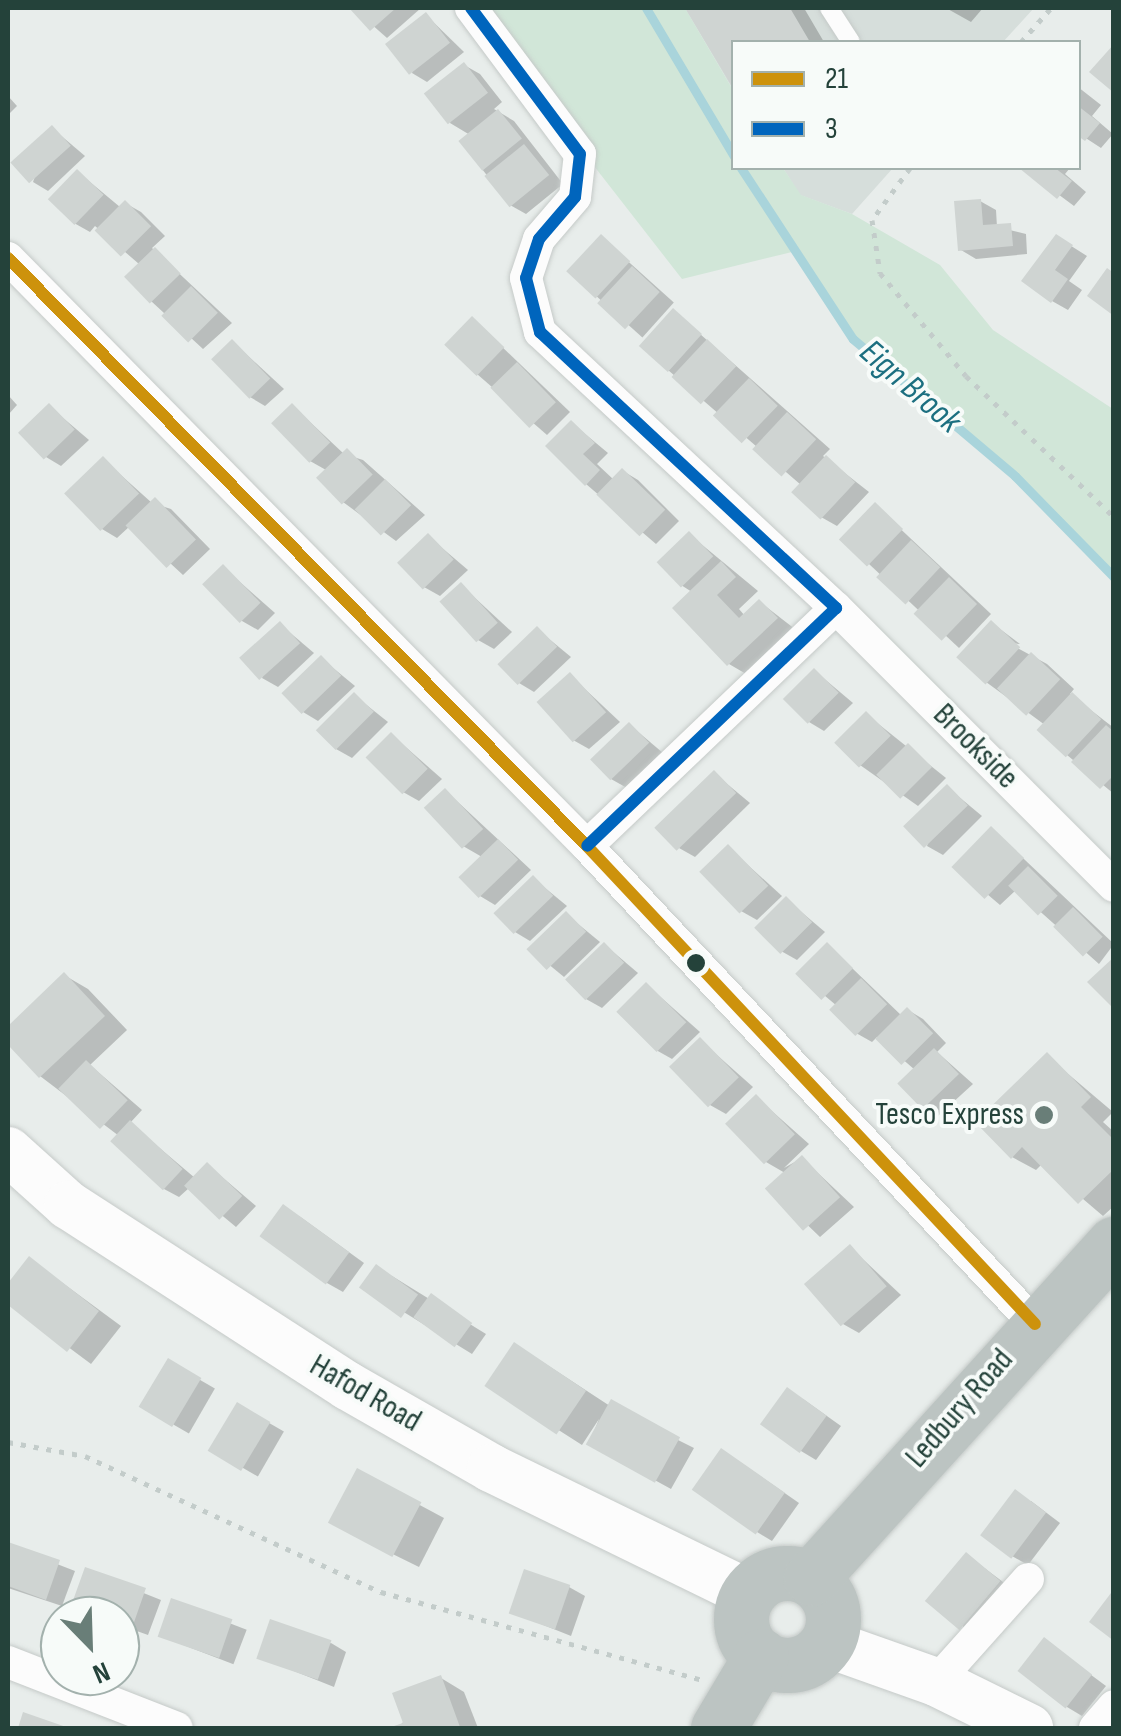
<!DOCTYPE html>
<html>
<head>
<meta charset="utf-8">
<style>
  body { margin:0 }
  #map { position:relative; width:1121px; height:1736px; overflow:hidden; background:#e8edeb; font-family:"Sofia Sans Condensed",sans-serif }
  div>[style] { position:absolute }
  [style*='--x'] { left:calc(var(--x)*1px); top:calc(var(--y)*1px); width:calc(var(--w)*1px); rotate:calc(var(--a)*1deg) }
  .built>* { inset:0; background:#d6dedb }
  .green>* { inset:0; background:#d1e6d8 }
  .shadow>* { inset:0; background:#0003; transform-origin:0 0 }
  .stream>* { height:9px; margin:-4.5px; padding:0 4.5px; transform-origin:4.5px; border-radius:4.5px; background:#a9d4db }
  .building>* { inset:0; background:#cfd4d2; transform-origin:0 0 }
  .path>* { height:5px; margin-top:-2.5px; transform-origin:0; background:repeating-linear-gradient(90deg,#c3ccca 0 5px,transparent 0 13px) }
  .roads { filter:drop-shadow(0 0 2px #c5cac8) drop-shadow(0 0 2px #c5cac8) }
  .lane>* { height:18px; margin:-9px; padding:0 9px; transform-origin:9px; border-radius:9px; background:#fcfcfc }
  .street>* { height:32px; margin:-16px; padding:0 16px; transform-origin:16px; border-radius:16px; background:#fcfcfc }
  .secondary>* { height:48px; margin:-24px; padding:0 24px; transform-origin:24px; border-radius:24px; background:#fcfcfc }
  .highway>* { height:55px; margin:-27.5px; padding:0 27.5px; transform-origin:27.5px; border-radius:27.5px; background:#bcc4c2 }
  .highway>.ring { margin:-27.5px; padding:0; box-sizing:content-box; background:none; border:55px solid #bcc4c2; border-radius:50% }
  .bus-1>* { height:12px; margin:-6px; padding:0 6px; transform-origin:6px; border-radius:6px; background:#cd920c }
  .bus-2>* { height:12px; margin:-6px; padding:0 6px; transform-origin:6px; border-radius:6px; background:#0065bd }
  .dots>* { width:28px; height:28px; translate:-50% -50%; box-sizing:border-box; border:5px solid #f7fbf9; border-radius:50% }
  span { translate:-50% -50%; white-space:nowrap; text-align:center; line-height:1.15; -webkit-text-stroke:8px #f7fbf9; paint-order:stroke }
  .street-label { font-size:32px; color:#24423a }
  .poi-label { font-size:32px; color:#24423a }
  .right { translate:-100% -50%; text-align:right }
  .water-label { font-size:35px; color:#1c6f80; font-style:italic }
  .frame { position:absolute; inset:0; border:10px solid #24423a; pointer-events:none }
  .legend { position:absolute; left:731px; top:40px; width:350px; height:130px; box-sizing:border-box; background:#f7fbf9; border:2px solid #a3b1ad; margin:0; padding:12px 18px; list-style:none; font-size:30px; color:#24423a }
  .legend li { display:flex; align-items:center; gap:20px; height:50px }
  .legend b { width:50px; border:2px solid #a3b1ad }
  .north { position:absolute; left:40px; top:1596px; width:100px; height:100px; box-sizing:border-box; background:#f7fbf9; border:2px solid #a3b1ad; border-radius:50%; rotate:157deg; font-size:28px; font-weight:700; line-height:40px; text-align:center; color:#24423a }
  .north::after { content:''; display:block; margin:auto; width:35px; height:45px; background:#697e78; clip-path:polygon(50% 0,100% 100%,50% 72%,0 100%) }
</style>
</head>
<body>
<div id="map">
  <div class="built">
    <i style="clip-path:polygon(685px 8px,1034px 8px,1003px 42px,734px 42px,733px 90px)"></i>
    <i style="clip-path:polygon(783px 168px,893px 168px,852px 214px,800px 195px)"></i>
  </div>
  <div class="green">
    <i style="clip-path:polygon(471px 8px,685px 8px,733px 90px,734px 168px,783px 168px,801px 195px,852px 214px,940px 265px,993px 330px,1113px 409px,1113px 577px,1015px 476px,853px 339px,796px 251px,682px 279px)"></i>
  </div>
  <div class="shadow">
    <i style="clip-path:polygon(353px 8px,421px 8px,387px 38px)"></i>
    <i style="clip-path:polygon(688px 8px,804px 8px,824px 42px,734px 42px,734px 85px)"></i>
    <i style="clip-path:polygon(946px 8px,983px 8px,971px 22px)"></i>
    <i style="clip-path:polygon(426px 15px,464px 52px,427px 82px,412px 73px)"></i>
    <i style="clip-path:polygon(464px 65px,480px 74px,502px 102px,494px 109px,514px 121px,563px 184px,526px 214px,510px 205px,461px 142px,470px 135px,450px 123px)"></i>
    <i style="clip-path:polygon(1078px 87px,1101px 105px,1092px 116px,1113px 134px,1101px 148px,1078px 133px)"></i>
    <i style="clip-path:polygon(8px 96px,17px 106px,8px 115px)"></i>
    <i style="clip-path:polygon(52px 128px,85px 156px,48px 191px,33px 182px)"></i>
    <i style="clip-path:polygon(1023px 168px,1070px 168px,1065px 174px,1086px 192px,1074px 206px)"></i>
    <i style="clip-path:polygon(78px 172px,120px 207px,125px 203px,141px 212px,165px 236px,152px 248px,232px 323px,203px 349px,151px 301px,139px 264px,95px 226px,90px 232px,74px 223px)"></i>
    <i style="clip-path:polygon(980px 201px,996px 210px,997px 227px,1026px 234px,1027px 254px,976px 259px,961px 250px)"></i>
    <i style="left:601px;top:237px;width:98px;height:47px;rotate:42deg"></i>
    <i style="clip-path:polygon(1057px 237px,1087px 256px,1069px 281px,1082px 290px,1068px 310px,1052px 301px)"></i>
    <i style="clip-path:polygon(674px 311px,830px 449px,823px 456px,869px 492px,837px 526px,821px 517px,801px 485px,668px 370px)"></i>
    <i style="clip-path:polygon(473px 319px,570px 412px,547px 435px,477px 374px)"></i>
    <i style="clip-path:polygon(233px 342px,284px 389px,265px 406px,250px 397px)"></i>
    <i style="clip-path:polygon(8px 395px,17px 405px,8px 415px)"></i>
    <i style="clip-path:polygon(49px 406px,89px 440px,61px 466px,46px 457px)"></i>
    <i style="clip-path:polygon(293px 406px,344px 454px,363px 460px,425px 515px,396px 541px,343px 502px,326px 470px,310px 461px)"></i>
    <i style="clip-path:polygon(572px 423px,608px 453px,597px 464px,614px 480px,623px 471px,638px 480px,679px 521px,656px 544px,586px 484px)"></i>
    <i style="clip-path:polygon(103px 459px,152px 503px,171px 509px,210px 549px,183px 575px,130px 526px,117px 538px,102px 529px)"></i>
    <i style="clip-path:polygon(875px 505px,991px 614px,959px 648px,869px 564px)"></i>
    <i style="clip-path:polygon(689px 534px,758px 591px,739px 609px,745px 616px,760px 602px,800px 633px,753px 678px,729px 664px,675px 609px,692px 592px,681px 585px)"></i>
    <i style="clip-path:polygon(428px 536px,468px 570px,440px 596px,424px 587px)"></i>
    <i style="clip-path:polygon(223px 567px,275px 613px,258px 630px,242px 621px)"></i>
    <i style="clip-path:polygon(461px 585px,512px 632px,494px 649px,478px 640px)"></i>
    <i style="clip-path:polygon(992px 623px,1020px 644px,1008px 643px,1047px 664px,1074px 689px,1070px 694px,1114px 728px,1114px 794px,1067px 755px,1045px 725px,986px 682px)"></i>
    <i style="clip-path:polygon(281px 625px,314px 653px,278px 687px,262px 678px)"></i>
    <i style="clip-path:polygon(537px 629px,571px 657px,534px 692px,519px 683px)"></i>
    <i style="clip-path:polygon(321px 658px,355px 686px,318px 721px,303px 712px)"></i>
    <i style="clip-path:polygon(815px 671px,853px 703px,824px 731px,809px 722px)"></i>
    <i style="clip-path:polygon(570px 675px,620px 722px,589px 749px,573px 740px)"></i>
    <i style="clip-path:polygon(354px 695px,388px 722px,352px 758px,336px 749px)"></i>
    <i style="clip-path:polygon(866px 714px,946px 778px,918px 806px,860px 765px)"></i>
    <i style="clip-path:polygon(630px 725px,663px 753px,627px 788px,611px 779px)"></i>
    <i style="clip-path:polygon(392px 735px,442px 779px,419px 801px,403px 792px)"></i>
    <i style="clip-path:polygon(714px 773px,750px 803px,695px 857px,679px 848px)"></i>
    <i style="clip-path:polygon(947px 787px,982px 816px,943px 855px,927px 846px)"></i>
    <i style="clip-path:polygon(446px 791px,531px 870px,495px 905px,480px 896px,482px 857px,463px 846px)"></i>
    <i style="clip-path:polygon(992px 829px,1114px 944px,1099px 964px,1016px 890px,1000px 905px,954px 866px)"></i>
    <i style="clip-path:polygon(728px 847px,782px 896px,757px 920px,741px 911px)"></i>
    <i style="clip-path:polygon(533px 878px,567px 906px,530px 941px,515px 932px)"></i>
    <i style="clip-path:polygon(786px 899px,825px 932px,797px 960px,781px 951px)"></i>
    <i style="clip-path:polygon(566px 914px,600px 942px,564px 977px,530px 949px)"></i>
    <i style="clip-path:polygon(605px 945px,638px 973px,602px 1008px,586px 999px)"></i>
    <i style="clip-path:polygon(828px 945px,902px 1016px,908px 1010px,923px 1019px,946px 1043px,937px 1052px,973px 1084px,938px 1116px,923px 1107px,915px 1070px,877px 1037px,872px 1042px,856px 1033px,837px 1006px,799px 974px)"></i>
    <i style="clip-path:polygon(64px 975px,88px 989px,127px 1030px,90px 1065px,142px 1110px,130px 1123px,195px 1178px,208px 1165px,256px 1206px,236px 1227px,189px 1188px,179px 1197px,164px 1189px,119px 1136px,40px 1076px,8px 1042px,8px 1029px)"></i>
    <i style="clip-path:polygon(647px 985px,700px 1032px,672px 1059px,656px 1050px)"></i>
    <i style="clip-path:polygon(700px 1040px,753px 1087px,726px 1114px,710px 1105px)"></i>
    <i style="clip-path:polygon(1047px 1056px,1113px 1112px,1103px 1122px,1114px 1132px,1114px 1206px,1103px 1216px,1042px 1164px,1036px 1170px,1012px 1157px)"></i>
    <i style="clip-path:polygon(756px 1097px,809px 1144px,784px 1168px,802px 1158px,854px 1207px,820px 1237px,769px 1188px,785px 1173px,766px 1162px)"></i>
    <i style="clip-path:polygon(299px 1216px,364px 1263px,343px 1292px,327px 1283px)"></i>
    <i style="clip-path:polygon(850px 1247px,901px 1295px,859px 1333px,843px 1324px)"></i>
    <i style="clip-path:polygon(30px 1259px,121px 1326px,91px 1364px,8px 1302px,8px 1287px)"></i>
    <i style="clip-path:polygon(392px 1276px,486px 1334px,472px 1354px,363px 1287px)"></i>
    <i style="clip-path:polygon(538px 1359px,610px 1406px,694px 1448px,671px 1489px,589px 1444px,599px 1419px,582px 1445px,488px 1385px)"></i>
    <i style="left:169px;top:1362px;width:53px;height:52px;rotate:30deg"></i>
    <i style="clip-path:polygon(803px 1399px,841px 1426px,816px 1460px,801px 1451px)"></i>
    <i style="left:238px;top:1405px;width:53px;height:52px;rotate:30deg"></i>
    <i style="clip-path:polygon(737px 1460px,799px 1503px,772px 1541px,757px 1532px)"></i>
    <i style="clip-path:polygon(358px 1472px,444px 1518px,419px 1567px,356px 1536px)"></i>
    <i style="clip-path:polygon(1031px 1501px,1060px 1523px,1028px 1565px,1012px 1556px)"></i>
    <i style="clip-path:polygon(8px 1545px,75px 1571px,62px 1606px,8px 1588px)"></i>
    <i style="clip-path:polygon(967px 1555px,1015px 1591px,963px 1628px)"></i>
    <i style="clip-path:polygon(86px 1570px,161px 1600px,148px 1635px,120px 1625px,120px 1616px,95px 1616px,74px 1605px)"></i>
    <i style="clip-path:polygon(569px 1587px,585px 1596px,571px 1636px,511px 1612px)"></i>
    <i style="left:172px;top:1601px;width:80px;height:37px;rotate:21deg"></i>
    <i style="clip-path:polygon(1044px 1640px,1106px 1686px,1082px 1716px,1067px 1707px)"></i>
    <i style="clip-path:polygon(331px 1643px,346px 1652px,334px 1687px,259px 1657px)"></i>
    <i style="clip-path:polygon(441px 1678px,464px 1692px,478px 1728px,398px 1728px)"></i>
  </div>
  <div class="stream">
    <i style="--x:646;--y:8;--w:172;--a:59.3"></i>
    <i style="--x:741;--y:168;--w:204;--a:56.8"></i>
    <i style="--x:853;--y:339;--w:212;--a:40.2"></i>
    <i style="--x:1015;--y:476;--w:141;--a:45.6"></i>
  </div>
  <div class="building">
    <i style="clip-path:polygon(349px 8px,396px 8px,370px 31px)"></i>
    <i style="clip-path:polygon(685px 8px,790px 8px,810px 42px,734px 42px,734px 90px)"></i>
    <i style="left:426px;top:12px;width:39px;height:52px;rotate:52deg"></i>
    <i style="clip-path:polygon(1114px 44px,1114px 93px,1089px 72px)"></i>
    <i style="left:464px;top:62px;width:39px;height:51px;rotate:52deg"></i>
    <i style="clip-path:polygon(1078px 106px,1100px 123px,1085px 141px,1078px 136px)"></i>
    <i style="left:498px;top:109px;width:38px;height:51px;rotate:51deg"></i>
    <i style="left:52px;top:125px;width:28px;height:56px;rotate:48deg"></i>
    <i style="left:524px;top:144px;width:40px;height:51px;rotate:51deg"></i>
    <i style="clip-path:polygon(1019px 168px,1055px 168px,1072px 181px,1057px 199px)"></i>
    <i style="left:77px;top:169px;width:37px;height:42px;rotate:44deg"></i>
    <i style="clip-path:polygon(981px 199px,983px 225px,1011px 223px,1013px 246px,958px 251px,954px 201px)"></i>
    <i style="left:125px;top:200px;width:37px;height:43px;rotate:45deg"></i>
    <i style="left:601px;top:234px;width:40px;height:51px;rotate:43deg"></i>
    <i style="clip-path:polygon(1056px 234px,1073px 245px,1055px 270px,1068px 279px,1051px 303px,1021px 281px)"></i>
    <i style="left:155px;top:247px;width:37px;height:43px;rotate:46deg"></i>
    <i style="left:632px;top:266px;width:38px;height:51px;rotate:43deg"></i>
    <i style="clip-path:polygon(1107px 268px,1114px 273px,1114px 316px,1087px 296px)"></i>
    <i style="left:191px;top:286px;width:38px;height:42px;rotate:45deg"></i>
    <i style="left:673px;top:308px;width:39px;height:51px;rotate:42deg"></i>
    <i style="left:472px;top:316px;width:45px;height:40px;rotate:44deg"></i>
    <i style="left:232px;top:339px;width:55px;height:29px;rotate:46deg"></i>
    <i style="left:707px;top:339px;width:40px;height:52px;rotate:43deg"></i>
    <i style="left:517px;top:362px;width:56px;height:37px;rotate:46deg"></i>
    <i style="left:749px;top:378px;width:40px;height:52px;rotate:44deg"></i>
    <i style="left:49px;top:403px;width:37px;height:43px;rotate:46deg"></i>
    <i style="left:292px;top:403px;width:55px;height:29px;rotate:46deg"></i>
    <i style="left:787px;top:412px;width:40px;height:51px;rotate:43deg"></i>
    <i style="clip-path:polygon(571px 420px,595px 443px,583px 454px,600px 470px,585px 486px,545px 446px)"></i>
    <i style="left:347px;top:448px;width:37px;height:43px;rotate:46deg"></i>
    <i style="left:826px;top:455px;width:40px;height:51px;rotate:43deg"></i>
    <i style="left:103px;top:456px;width:52px;height:54px;rotate:46deg"></i>
    <i style="left:622px;top:468px;width:60px;height:37px;rotate:44deg"></i>
    <i style="left:385px;top:479px;width:37px;height:43px;rotate:45deg"></i>
    <i style="left:155px;top:497px;width:59px;height:41px;rotate:46deg"></i>
    <i style="left:875px;top:502px;width:39px;height:52px;rotate:44deg"></i>
    <i style="left:689px;top:531px;width:35px;height:45px;rotate:46deg"></i>
    <i style="left:428px;top:533px;width:37px;height:43px;rotate:46deg"></i>
    <i style="left:911px;top:540px;width:40px;height:51px;rotate:43deg"></i>
    <i style="clip-path:polygon(721px 561px,736px 577px,717px 595px,739px 618px,759px 599px,778px 618px,727px 666px,672px 608px)"></i>
    <i style="left:223px;top:564px;width:54px;height:29px;rotate:46deg"></i>
    <i style="left:949px;top:577px;width:39px;height:51px;rotate:44deg"></i>
    <i style="left:461px;top:582px;width:55px;height:29px;rotate:48deg"></i>
    <i style="left:991px;top:620px;width:40px;height:51px;rotate:43deg"></i>
    <i style="left:280px;top:621px;width:30px;height:55px;rotate:48deg"></i>
    <i style="left:537px;top:626px;width:29px;height:55px;rotate:46deg"></i>
    <i style="left:1031px;top:652px;width:40px;height:50px;rotate:43deg"></i>
    <i style="left:321px;top:655px;width:29px;height:55px;rotate:46deg"></i>
    <i style="left:814px;top:668px;width:35px;height:44px;rotate:45deg"></i>
    <i style="left:570px;top:672px;width:54px;height:45px;rotate:48deg"></i>
    <i style="left:354px;top:692px;width:28px;height:54px;rotate:45deg"></i>
    <i style="left:1072px;top:692px;width:40px;height:52px;rotate:43deg"></i>
    <i style="left:866px;top:711px;width:35px;height:45px;rotate:45deg"></i>
    <i style="left:629px;top:722px;width:29px;height:54px;rotate:46deg"></i>
    <i style="clip-path:polygon(1106px 725px,1114px 732px,1114px 775px,1100px 789px,1071px 762px)"></i>
    <i style="left:391px;top:732px;width:52px;height:36px;rotate:45deg"></i>
    <i style="left:908px;top:743px;width:34px;height:45px;rotate:45deg"></i>
    <i style="left:714px;top:770px;width:32px;height:83px;rotate:46deg"></i>
    <i style="left:947px;top:784px;width:30px;height:61px;rotate:46deg"></i>
    <i style="left:445px;top:788px;width:56px;height:29px;rotate:47deg"></i>
    <i style="left:991px;top:826px;width:46px;height:57px;rotate:44deg"></i>
    <i style="left:498px;top:839px;width:29px;height:55px;rotate:46deg"></i>
    <i style="left:728px;top:844px;width:58px;height:40px;rotate:46deg"></i>
    <i style="left:1028px;top:866px;width:42px;height:28px;rotate:45deg"></i>
    <i style="left:533px;top:875px;width:29px;height:55px;rotate:46deg"></i>
    <i style="left:786px;top:896px;width:37px;height:45px;rotate:45deg"></i>
    <i style="left:1073px;top:907px;width:42px;height:28px;rotate:45deg"></i>
    <i style="left:566px;top:911px;width:29px;height:55px;rotate:46deg"></i>
    <i style="left:604px;top:942px;width:29px;height:54px;rotate:46deg"></i>
    <i style="left:827px;top:942px;width:37px;height:45px;rotate:45deg"></i>
    <i style="clip-path:polygon(1114px 957px,1114px 1009px,1087px 982px)"></i>
    <i style="clip-path:polygon(64px 972px,105px 1016px,39px 1078px,8px 1045px,8px 1026px)"></i>
    <i style="left:861px;top:978px;width:37px;height:45px;rotate:45deg"></i>
    <i style="left:646px;top:982px;width:57px;height:42px;rotate:45deg"></i>
    <i style="left:907px;top:1007px;width:37px;height:45px;rotate:45deg"></i>
    <i style="left:700px;top:1037px;width:56px;height:43px;rotate:46deg"></i>
    <i style="left:934px;top:1048px;width:36px;height:51px;rotate:46deg"></i>
    <i style="clip-path:polygon(1047px 1052px,1091px 1097px,1081px 1107px,1114px 1140px,1114px 1169px,1078px 1204px,1022px 1147px,1011px 1159px,975px 1122px)"></i>
    <i style="left:86px;top:1060px;width:58px;height:40px;rotate:44deg"></i>
    <i style="left:756px;top:1094px;width:56px;height:43px;rotate:46deg"></i>
    <i style="left:130px;top:1120px;width:72px;height:29px;rotate:43deg"></i>
    <i style="left:802px;top:1155px;width:57px;height:50px;rotate:48deg"></i>
    <i style="left:207px;top:1162px;width:49px;height:33px;rotate:44deg"></i>
    <i style="left:283px;top:1204px;width:82px;height:40px;rotate:36deg"></i>
    <i style="left:850px;top:1244px;width:56px;height:61px;rotate:49deg"></i>
    <i style="clip-path:polygon(29px 1256px,99px 1311px,67px 1352px,8px 1305px,8px 1283px)"></i>
    <i style="left:376px;top:1264px;width:52px;height:29px;rotate:36deg"></i>
    <i style="left:431px;top:1293px;width:51px;height:30px;rotate:36deg"></i>
    <i style="left:514px;top:1342px;width:87px;height:53px;rotate:34deg"></i>
    <i style="left:168px;top:1358px;width:39px;height:57px;rotate:31deg"></i>
    <i style="left:787px;top:1387px;width:49px;height:46px;rotate:36deg"></i>
    <i style="left:611px;top:1399px;width:79px;height:52px;rotate:29deg"></i>
    <i style="left:237px;top:1402px;width:39px;height:57px;rotate:31deg"></i>
    <i style="left:721px;top:1448px;width:78px;height:51px;rotate:35deg"></i>
    <i style="left:357px;top:1468px;width:73px;height:62px;rotate:28deg"></i>
    <i style="left:1015px;top:1489px;width:39px;height:58px;rotate:37deg"></i>
    <i style="clip-path:polygon(8px 1542px,60px 1560px,46px 1600px,8px 1586px)"></i>
    <i style="left:966px;top:1552px;width:45px;height:64px;rotate:40deg"></i>
    <i style="clip-path:polygon(85px 1567px,146px 1588px,132px 1628px,120px 1623px,120px 1616px,71px 1606px)"></i>
    <i style="left:524px;top:1569px;width:49px;height:47px;rotate:19deg"></i>
    <i style="clip-path:polygon(1114px 1589px,1114px 1641px,1089px 1622px)"></i>
    <i style="left:171px;top:1598px;width:65px;height:41px;rotate:19deg"></i>
    <i style="left:270px;top:1619px;width:65px;height:42px;rotate:19deg"></i>
    <i style="left:1044px;top:1637px;width:61px;height:43px;rotate:38deg"></i>
    <i style="clip-path:polygon(441px 1675px,460px 1727px,388px 1728px,403px 1723px,392px 1693px)"></i>
    <i style="clip-path:polygon(23px 1712px,69px 1728px,18px 1728px)"></i>
  </div>
  <div class="path">
    <i style="--x:1021;--y:42;--w:45;--a:-48.6"></i>
    <i style="--x:910;--y:168;--w:64;--a:126.2"></i>
    <i style="--x:872;--y:220;--w:54;--a:81.4"></i>
    <i style="--x:880;--y:273;--w:134;--a:50.1"></i>
    <i style="--x:966;--y:376;--w:204;--a:43.6"></i>
    <i style="--x:8;--y:1442;--w:78;--a:10.3"></i>
    <i style="--x:85;--y:1456;--w:326;--a:24.7"></i>
    <i style="--x:381;--y:1592;--w:331;--a:15.3"></i>
  </div>
  <div class="roads">
    <div class="lane">
      <i style="--x:829;--y:8;--w:40;--a:57.1"></i>
    </div>
    <div class="street">
      <i style="--x:471;--y:8;--w:182;--a:53.3"></i>
      <i style="--x:580;--y:154;--w:43;--a:96.6"></i>
      <i style="--x:575;--y:197;--w:55;--a:130.6"></i>
      <i style="--x:539;--y:239;--w:41;--a:108.4"></i>
      <i style="--x:526;--y:278;--w:56;--a:75.5"></i>
      <i style="--x:540;--y:332;--w:405;--a:43"></i>
      <i style="--x:836;--y:608;--w:344;--a:136.3"></i>
      <i style="--x:8;--y:258;--w:825;--a:45.44"></i>
      <i style="--x:587;--y:846;--w:655;--a:46.86"></i>
      <i style="--x:836;--y:608;--w:393;--a:45"></i>
      <i style="--x:8;--y:1662;--w:181;--a:21.3"></i>
      <i style="--x:936;--y:1682;--w:138;--a:-48.2"></i>
      <i style="--x:1095;--y:1728;--w:29;--a:-49"></i>
    </div>
    <div class="secondary">
      <i style="--x:8;--y:1151;--w:81;--a:42"></i>
      <i style="--x:68;--y:1205;--w:333;--a:32.9"></i>
      <i style="--x:348;--y:1386;--w:165;--a:29.8"></i>
      <i style="--x:491;--y:1468;--w:287;--a:26"></i>
      <i style="--x:826;--y:1643;--w:117;--a:19.5"></i>
      <i style="--x:936;--y:1682;--w:104;--a:26.3"></i>
    </div>
    <div class="highway">
      <i class="ring" style="left:741px;top:1573px;width:37px;height:37px"></i>
      <i style="--x:811;--y:1578;--w:451;--a:-47.8"></i>
      <i style="--x:718;--y:1728;--w:84;--a:-59.2"></i>
    </div>
  </div>
  <div class="bus-1">
    <i style="--x:8;--y:258;--w:825;--a:45.44"></i>
    <i style="--x:587;--y:846;--w:655;--a:46.86"></i>
  </div>
  <div class="bus-2">
    <i style="--x:471;--y:8;--w:182;--a:53.3"></i>
    <i style="--x:580;--y:154;--w:43;--a:96.6"></i>
    <i style="--x:575;--y:197;--w:55;--a:130.6"></i>
    <i style="--x:539;--y:239;--w:41;--a:108.4"></i>
    <i style="--x:526;--y:278;--w:56;--a:75.5"></i>
    <i style="--x:540;--y:332;--w:405;--a:43"></i>
    <i style="--x:836;--y:608;--w:344;--a:136.3"></i>
  </div>
  <div class="dots">
    <i style="left:696px;top:963px;background:#24423a"></i>
    <i style="left:1044px;top:1115px;background:#697e78"></i>
  </div>
  <div class="street-label">
    <span style="left:975px;top:747px;rotate:45deg">Brookside</span>
    <span style="left:365px;top:1394px;rotate:30deg">Hafod Road</span>
    <span style="left:960px;top:1409px;rotate:-49deg">Ledbury Road</span>
  </div>
  <div class="poi-label">
    <span class="right" style="left:1024px;top:1115px">Tesco Express</span>
  </div>
  <div class="water-label">
    <span style="left:910px;top:387px;rotate:41deg">Eign Brook</span>
  </div>
  <div class="frame"></div>
  <ul class="legend">
  <li><b style="height:12px;background:#cd920c"></b>21</li>
  <li><b style="height:12px;background:#0065bd"></b>3</li>
  </ul>
  <div class="north">N</div>
</div>
</body>
</html>
